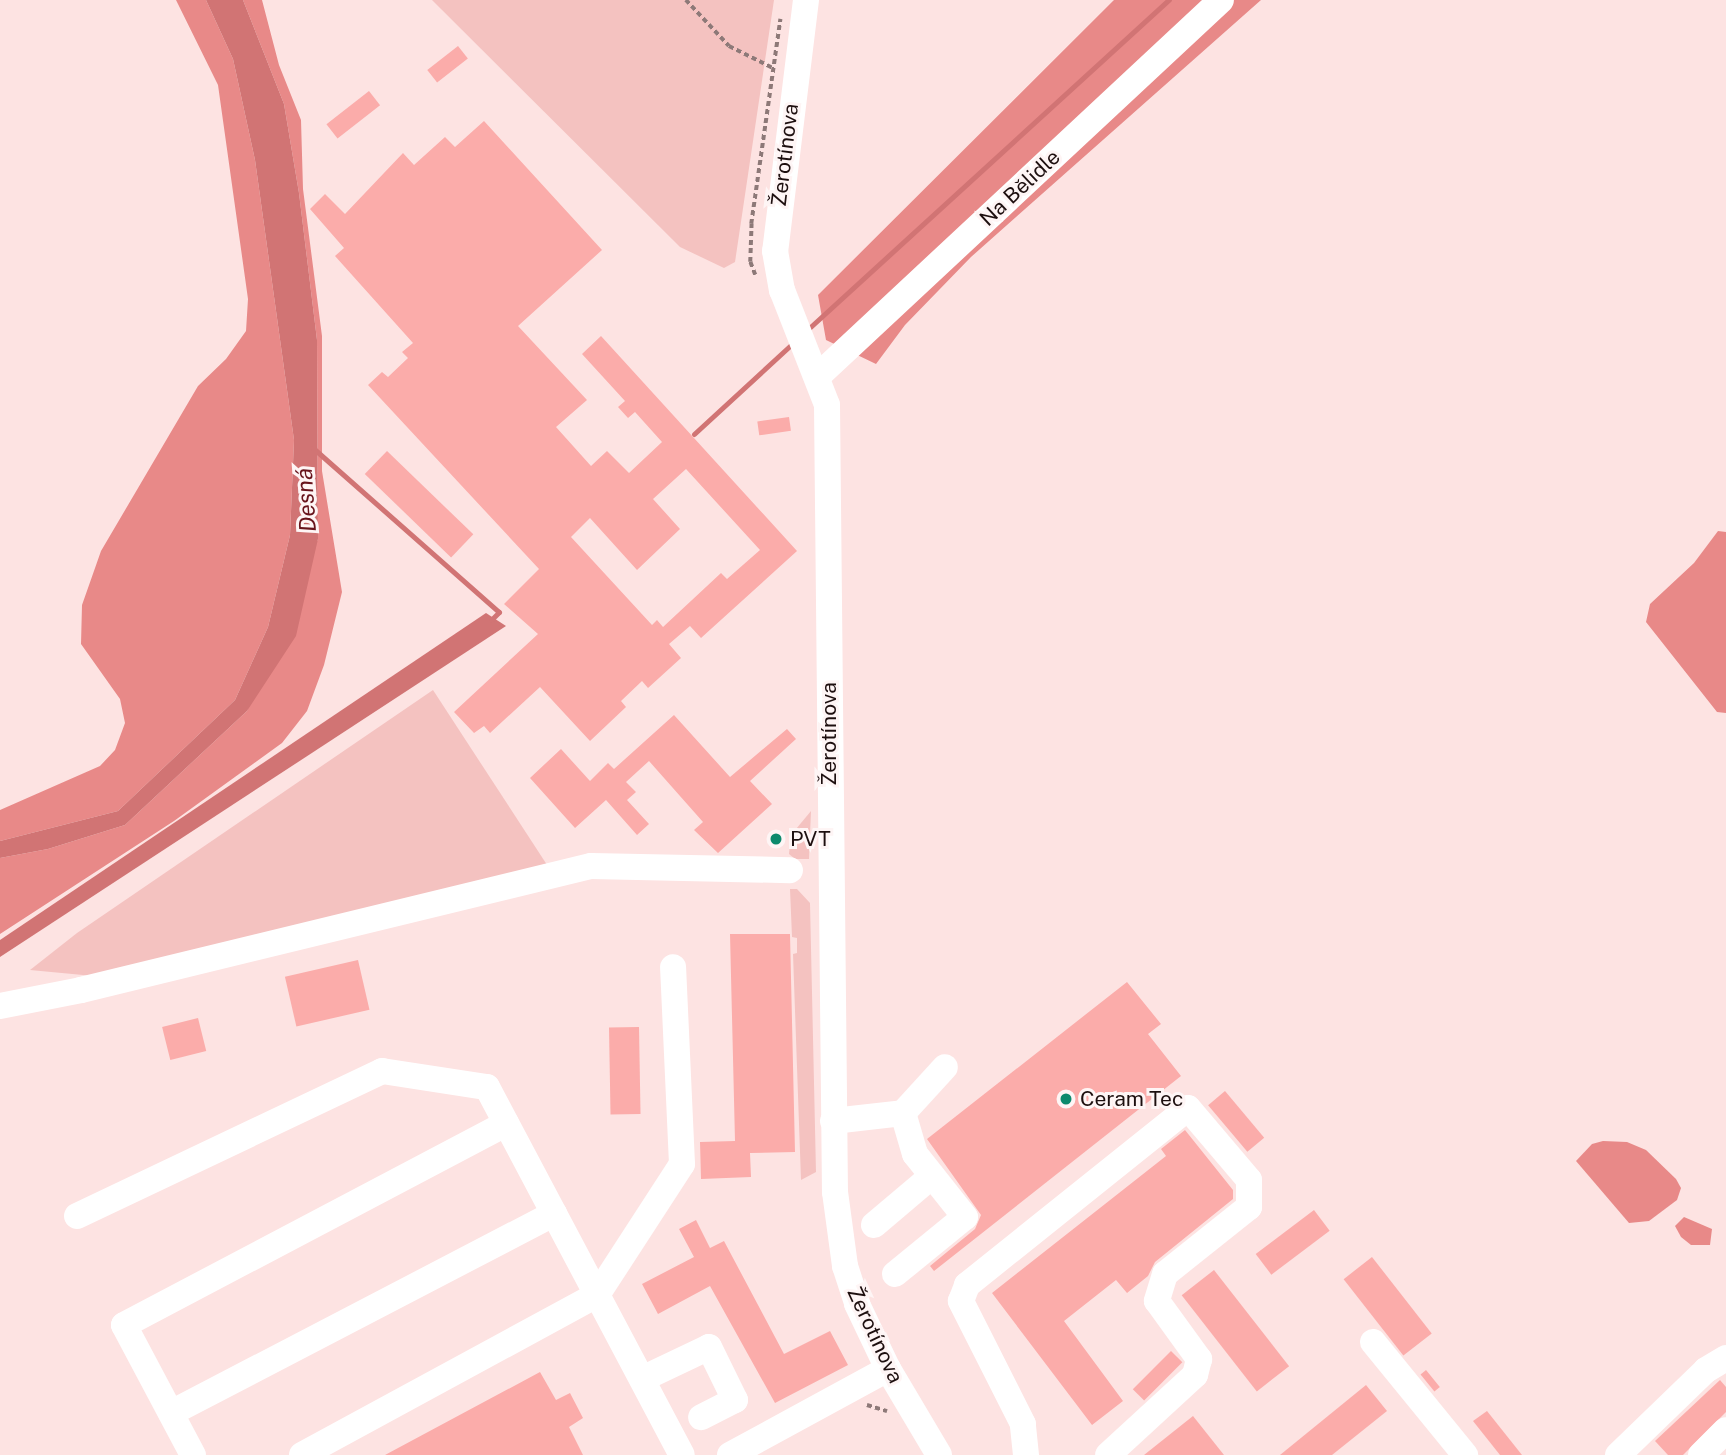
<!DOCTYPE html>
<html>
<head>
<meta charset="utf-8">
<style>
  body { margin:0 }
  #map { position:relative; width:1726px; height:1455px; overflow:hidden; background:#fde3e2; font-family:"Public Sans",sans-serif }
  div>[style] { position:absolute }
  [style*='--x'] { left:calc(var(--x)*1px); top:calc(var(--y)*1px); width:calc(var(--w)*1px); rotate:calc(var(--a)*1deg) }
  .green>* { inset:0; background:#f4c2c0 }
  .forest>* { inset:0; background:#e88988 }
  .water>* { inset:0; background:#d17474 }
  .stream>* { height:5px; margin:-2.5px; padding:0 2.5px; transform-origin:2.5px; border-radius:2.5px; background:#d17474 }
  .building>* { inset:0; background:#fbacaa; transform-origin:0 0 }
  .path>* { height:3.5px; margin-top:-1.75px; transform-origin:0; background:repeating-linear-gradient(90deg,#8d7978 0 5px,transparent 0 8.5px) }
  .minor>* { height:26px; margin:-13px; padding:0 13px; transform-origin:13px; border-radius:13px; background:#fff }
  .dots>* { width:19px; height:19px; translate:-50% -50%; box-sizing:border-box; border:4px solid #fef5f5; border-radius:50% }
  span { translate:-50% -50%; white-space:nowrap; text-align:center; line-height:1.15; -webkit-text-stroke:6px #fef5f5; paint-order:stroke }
  .street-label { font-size:21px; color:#1d0f0f }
  .poi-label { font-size:21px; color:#1d0f0f }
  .left { translate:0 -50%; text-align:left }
  .water-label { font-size:23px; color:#68141c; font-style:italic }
</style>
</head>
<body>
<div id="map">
  <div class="green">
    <i style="clip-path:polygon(432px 0,774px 0,735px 262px,724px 268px,680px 247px)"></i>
    <i style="clip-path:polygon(433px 690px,551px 871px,104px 977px,30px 970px,77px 933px)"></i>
    <i style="clip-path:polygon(811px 811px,809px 859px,795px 859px,789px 854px,791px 835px)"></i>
    <i style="clip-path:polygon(790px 889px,797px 889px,810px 903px,816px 1172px,801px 1180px,793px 954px,797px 953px,797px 938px,792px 937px)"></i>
  </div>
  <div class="forest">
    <i style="clip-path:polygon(176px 0,206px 0,233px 59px,255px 160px,294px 440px,290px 535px,268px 627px,235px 700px,118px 811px,0 841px,0 810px,100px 766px,115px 750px,125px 723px,120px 699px,81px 644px,82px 605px,101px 551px,198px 386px,226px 359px,246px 331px,248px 299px,218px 85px)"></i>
    <i style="clip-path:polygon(243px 0,262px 0,279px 65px,301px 120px,303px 189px,322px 336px,322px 471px,342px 592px,324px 665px,307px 711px,282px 743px,174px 821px,0 934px,0 858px,48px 849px,125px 825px,247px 711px,318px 539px,317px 340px,299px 193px,284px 104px)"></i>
    <i style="clip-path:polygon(1114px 0,1261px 0,971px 257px,905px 325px,876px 364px,826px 340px,818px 295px)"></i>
    <i style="clip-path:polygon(1718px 531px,1726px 532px,1726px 713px,1717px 712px,1646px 622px,1650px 604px,1694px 563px)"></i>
    <i style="clip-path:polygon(1603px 1141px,1627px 1142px,1646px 1150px,1676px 1179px,1681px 1188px,1677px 1200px,1649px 1221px,1629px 1223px,1576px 1161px,1592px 1144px)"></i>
    <i style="clip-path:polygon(1684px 1217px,1712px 1229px,1710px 1245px,1691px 1245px,1681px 1237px,1675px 1226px)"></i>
  </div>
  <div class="water">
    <i style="clip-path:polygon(206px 0,243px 0,284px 104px,299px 193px,317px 340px,318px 539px,296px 636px,247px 711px,125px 825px,48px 849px,0 858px,0 841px,118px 811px,235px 700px,268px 627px,290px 535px,294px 440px,255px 160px,233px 59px)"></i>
    <i style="clip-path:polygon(486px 613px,506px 626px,0 957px,0 940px)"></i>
  </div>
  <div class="stream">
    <i style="--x:807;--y:330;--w:490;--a:-42.4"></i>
    <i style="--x:694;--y:434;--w:137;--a:-42.6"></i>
    <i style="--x:313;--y:448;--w:248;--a:41.4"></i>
    <i style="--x:499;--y:612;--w:11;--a:135"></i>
  </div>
  <div class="building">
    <i style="left:458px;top:46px;width:16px;height:39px;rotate:52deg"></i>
    <i style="left:369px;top:91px;width:18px;height:54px;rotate:52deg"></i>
    <i style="clip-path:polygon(evenodd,484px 121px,602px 250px,518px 326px,587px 400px,556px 427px,591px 466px,607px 451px,629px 473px,662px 442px,635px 412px,628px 418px,618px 407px,625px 401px,582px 354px,601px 336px,797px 551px,701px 638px,690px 626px,669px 644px,681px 658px,648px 688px,642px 681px,621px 701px,626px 707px,590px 741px,540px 687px,490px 733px,484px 726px,474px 733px,454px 712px,538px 634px,504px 604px,539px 569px,368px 385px,382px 372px,388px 377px,408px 358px,402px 352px,413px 343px,335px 256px,344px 248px,310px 209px,325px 194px,345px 214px,403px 153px,414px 165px,445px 137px,455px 147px,484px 121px,686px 469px,760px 550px,727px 579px,721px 573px,663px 627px,657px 620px,652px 625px,571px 537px,590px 518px,637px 570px,680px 529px,653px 499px,686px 469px)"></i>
    <i style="left:789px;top:417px;width:14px;height:32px;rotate:82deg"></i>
    <i style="left:387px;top:451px;width:120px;height:32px;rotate:44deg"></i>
    <i style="clip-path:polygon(674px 715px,730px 777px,787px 729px,796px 739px,750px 781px,772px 804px,718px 853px,694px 830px,703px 822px,649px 761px,626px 782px,636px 792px,627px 800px,649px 824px,637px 835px,606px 800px,575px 828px,530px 778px,561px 749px,590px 781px,608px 763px,614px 769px)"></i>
    <i style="clip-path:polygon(730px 934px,790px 934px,795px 1152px,750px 1153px,751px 1177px,701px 1179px,700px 1142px,735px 1141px)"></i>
    <i style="left:358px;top:960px;width:51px;height:75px;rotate:77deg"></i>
    <i style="clip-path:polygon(1127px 982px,1161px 1024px,1148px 1034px,1181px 1076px,934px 1271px,930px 1266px,975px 1229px,981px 1215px,927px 1139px)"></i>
    <i style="left:198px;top:1018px;width:34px;height:37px;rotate:76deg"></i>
    <i style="left:639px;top:1027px;width:87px;height:30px;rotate:89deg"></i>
    <i style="left:1225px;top:1091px;width:61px;height:22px;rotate:50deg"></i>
    <i style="clip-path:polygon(1185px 1130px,1233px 1190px,1233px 1199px,1155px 1262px,1148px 1276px,1127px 1293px,1116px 1280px,1064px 1321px,1123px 1401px,1092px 1425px,992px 1293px,1166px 1156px,1161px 1149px)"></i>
    <i style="left:1314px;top:1210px;width:26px;height:73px;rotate:53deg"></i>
    <i style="clip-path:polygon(696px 1220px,710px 1248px,724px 1241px,784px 1354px,830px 1331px,848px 1365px,775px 1403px,710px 1286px,658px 1314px,642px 1284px,694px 1257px,679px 1229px)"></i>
    <i style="left:1372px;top:1257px;width:97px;height:36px;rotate:52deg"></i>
    <i style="left:1214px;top:1270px;width:122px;height:41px;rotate:52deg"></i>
    <i style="left:1171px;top:1351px;width:16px;height:54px;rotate:45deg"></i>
    <i style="left:1426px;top:1370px;width:22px;height:7px;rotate:51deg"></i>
    <i style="clip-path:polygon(540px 1372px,556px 1400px,570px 1393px,583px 1418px,569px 1427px,583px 1455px,385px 1455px)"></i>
    <i style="clip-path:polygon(1720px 1380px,1726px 1387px,1726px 1412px,1683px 1455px,1668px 1455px,1655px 1441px)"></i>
    <i style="clip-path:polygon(1366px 1385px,1387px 1411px,1332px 1455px,1280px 1455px)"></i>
    <i style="clip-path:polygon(1487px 1411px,1522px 1455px,1500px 1455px,1473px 1421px)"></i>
    <i style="clip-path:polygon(1193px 1416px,1224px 1455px,1144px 1455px)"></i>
  </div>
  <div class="path">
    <i style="--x:686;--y:0;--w:63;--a:46.9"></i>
    <i style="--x:729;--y:46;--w:49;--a:26.6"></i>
    <i style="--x:755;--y:275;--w:14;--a:-111"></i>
    <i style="--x:750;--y:262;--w:38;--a:-88"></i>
    <i style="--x:751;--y:224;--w:207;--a:-81.9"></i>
    <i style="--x:867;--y:1405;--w:21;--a:17"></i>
  </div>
  <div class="minor">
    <i style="--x:806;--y:0;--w:253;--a:97"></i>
    <i style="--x:775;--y:251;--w:40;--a:80"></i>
    <i style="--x:782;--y:290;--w:123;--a:68.6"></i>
    <i style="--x:827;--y:405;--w:787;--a:89.42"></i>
    <i style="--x:835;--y:1192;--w:75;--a:82.3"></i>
    <i style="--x:845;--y:1266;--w:40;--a:72"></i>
    <i style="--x:857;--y:1304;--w:72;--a:64.5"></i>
    <i style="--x:888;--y:1369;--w:100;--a:59.3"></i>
    <i style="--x:818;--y:376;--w:551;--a:-43.01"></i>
    <i style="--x:0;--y:1006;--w:83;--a:-11.2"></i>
    <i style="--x:81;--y:990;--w:525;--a:-13.67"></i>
    <i style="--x:591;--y:866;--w:199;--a:1.2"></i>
    <i style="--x:833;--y:1121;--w:70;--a:-6.5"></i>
    <i style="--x:903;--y:1113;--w:62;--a:-47.6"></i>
    <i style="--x:77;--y:1216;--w:338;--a:-25.4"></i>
    <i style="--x:382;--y:1071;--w:106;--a:8.7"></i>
    <i style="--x:487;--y:1087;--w:416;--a:62.1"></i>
    <i style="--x:874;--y:1225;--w:76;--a:-40.2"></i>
    <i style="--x:895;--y:1274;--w:90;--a:-39.2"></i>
    <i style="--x:965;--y:1217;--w:80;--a:-128.4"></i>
    <i style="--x:915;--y:1154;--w:43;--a:-106.3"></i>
    <i style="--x:1373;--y:1342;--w:146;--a:50.8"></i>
    <i style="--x:642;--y:1379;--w:74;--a:-25.5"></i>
    <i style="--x:709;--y:1347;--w:59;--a:63.9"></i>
    <i style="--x:735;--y:1400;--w:38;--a:153"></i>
    <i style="--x:171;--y:1413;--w:432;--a:-27.5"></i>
    <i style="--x:193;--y:1455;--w:147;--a:-118"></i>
    <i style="--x:124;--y:1325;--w:432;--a:-27.8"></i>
    <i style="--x:302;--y:1455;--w:336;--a:-28.5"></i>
    <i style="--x:597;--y:1295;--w:156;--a:-57"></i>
    <i style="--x:682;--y:1164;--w:197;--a:-92.6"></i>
    <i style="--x:730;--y:1455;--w:180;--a:-28.6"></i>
    <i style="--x:1026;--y:1455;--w:31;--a:-96"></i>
    <i style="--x:1023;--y:1424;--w:138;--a:-116.8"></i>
    <i style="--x:961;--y:1301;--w:17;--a:-69"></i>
    <i style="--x:967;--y:1285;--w:283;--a:-38.7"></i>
    <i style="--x:1188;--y:1108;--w:94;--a:49.7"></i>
    <i style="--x:1249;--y:1180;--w:27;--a:90"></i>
    <i style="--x:1249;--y:1207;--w:107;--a:141.4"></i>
    <i style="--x:1165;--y:1274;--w:28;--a:107"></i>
    <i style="--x:1157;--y:1301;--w:72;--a:54.1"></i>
    <i style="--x:1199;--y:1359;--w:16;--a:104"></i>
    <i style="--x:1195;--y:1375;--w:118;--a:137.4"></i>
    <i style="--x:1618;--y:1455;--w:122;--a:-44"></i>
    <i style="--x:1706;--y:1370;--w:23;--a:-31"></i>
    <i style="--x:1701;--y:1455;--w:35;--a:-45"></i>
  </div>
  <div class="dots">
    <i style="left:776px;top:839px;background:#0d8a6d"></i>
    <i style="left:1066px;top:1099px;background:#0d8a6d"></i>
  </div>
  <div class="street-label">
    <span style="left:785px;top:155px;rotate:-83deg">Žerotínova</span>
    <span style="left:1020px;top:188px;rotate:-43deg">Na Bělidle</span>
    <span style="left:829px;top:734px;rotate:-90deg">Žerotínova</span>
    <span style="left:875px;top:1335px;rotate:65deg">Žerotínova</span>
  </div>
  <div class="poi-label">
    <span class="left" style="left:790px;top:839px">PVT</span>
    <span class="left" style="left:1080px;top:1099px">Ceram Tec</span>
  </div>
  <div class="water-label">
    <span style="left:306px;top:500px;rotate:-94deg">Desná</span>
  </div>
</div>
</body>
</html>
